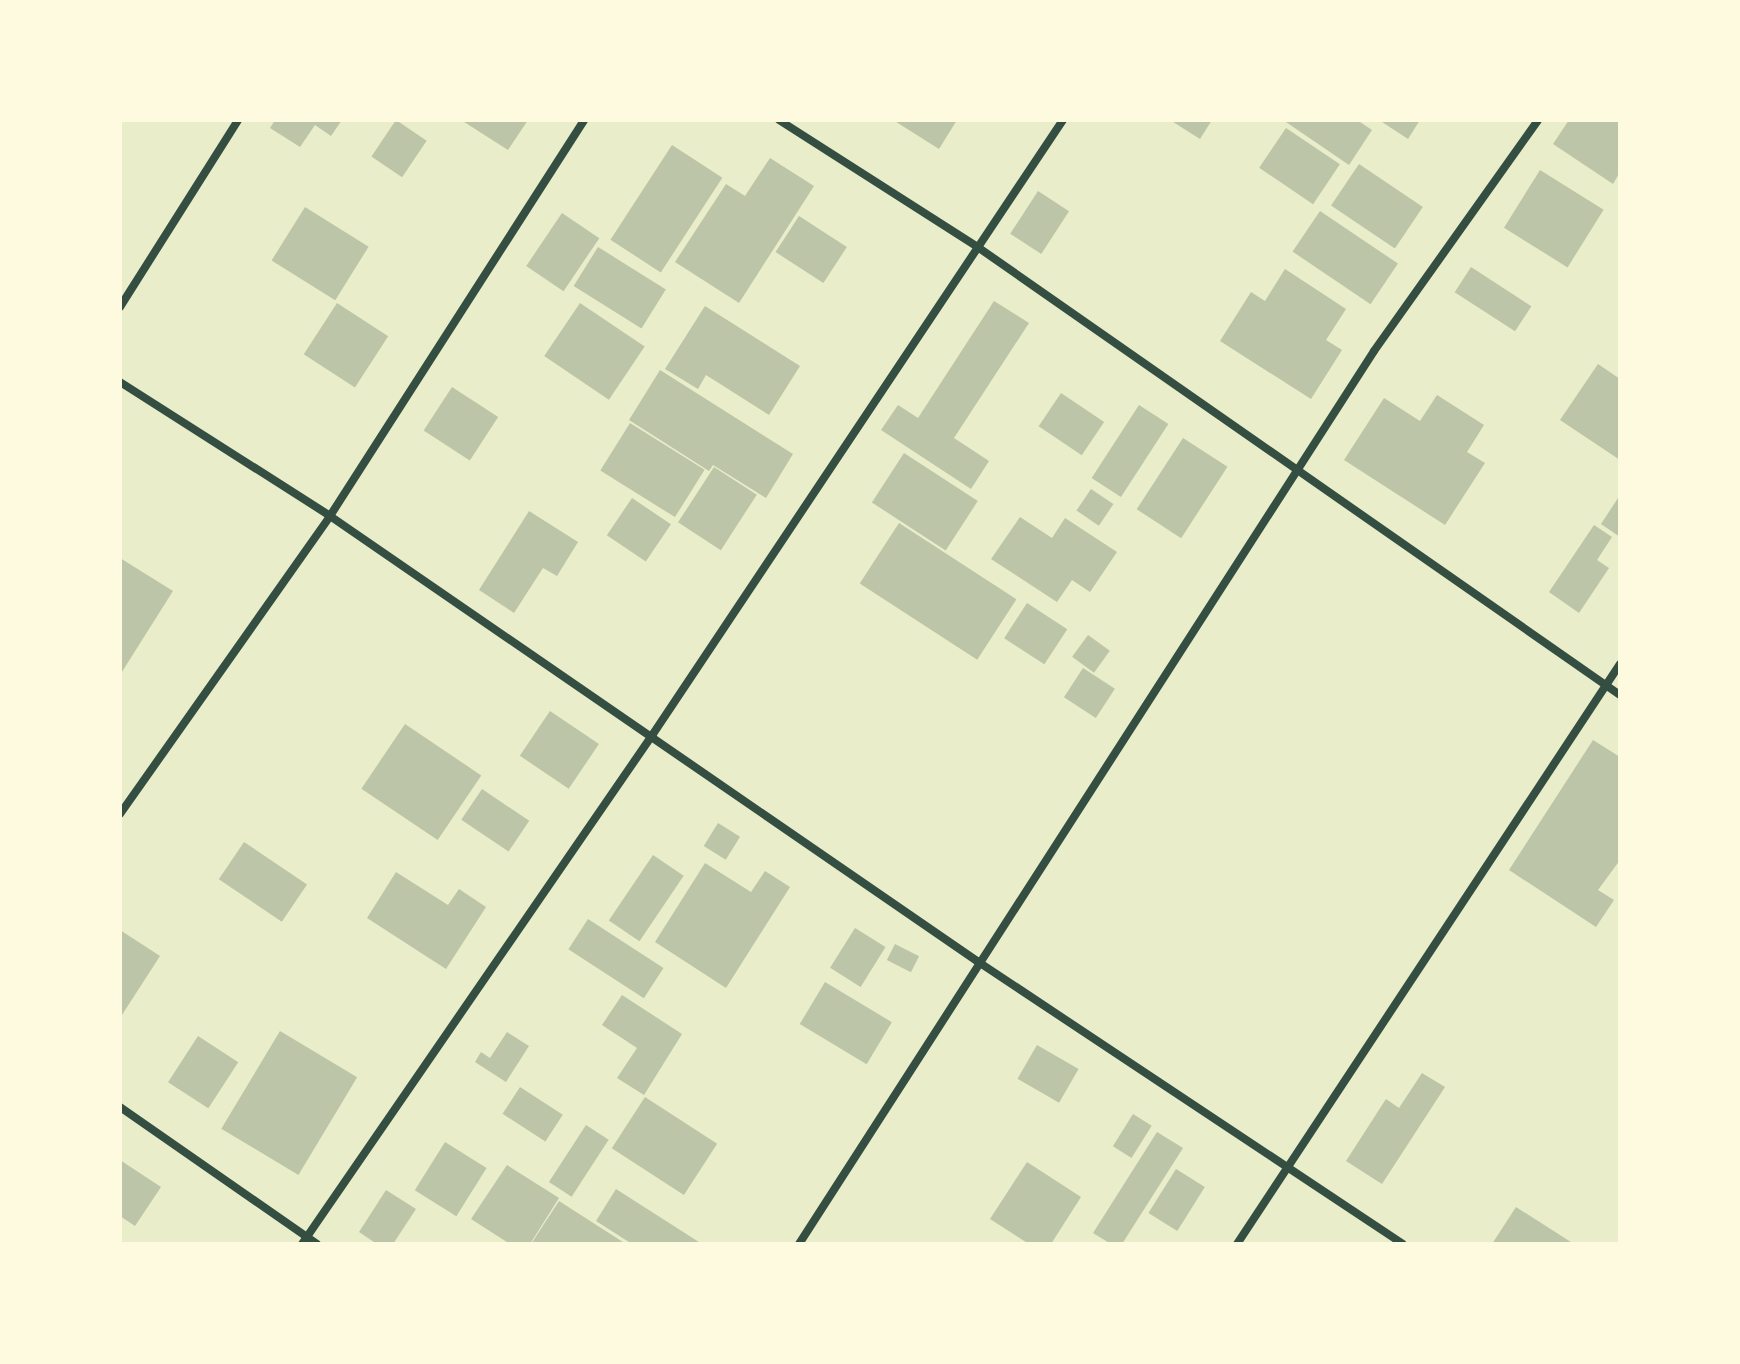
<!DOCTYPE html>
<html>
<head>
<meta charset="utf-8">
<style>
  body { margin:0 }
  #map { position:relative; width:1740px; height:1364px; overflow:hidden; background:#e9edc9; font-family:Karla,sans-serif }
  div>[style] { position:absolute }
  [style*='--x'] { left:calc(var(--x)*1px); top:calc(var(--y)*1px); width:calc(var(--w)*1px); rotate:calc(var(--a)*1deg) }
  .building>* { inset:0; background:#bcc5a7; transform-origin:0 0 }
  .minor>* { height:8px; margin:-4px; padding:0 4px; transform-origin:4px; border-radius:4px; background:#344e41 }
  span { translate:-50% -50%; white-space:nowrap; text-align:center; line-height:1.15; -webkit-text-stroke:6px #fefae0; paint-order:stroke }
  .frame { position:absolute; inset:0; border:122px solid #fefae0; pointer-events:none }
</style>
</head>
<body>
<div id="map">
  <div class="building">
    <i style="clip-path:polygon(275px 120px,342px 120px,331px 136px,315px 125px,300px 147px,270px 128px)"></i>
    <i style="left:396px;top:120px;width:37px;height:44px;rotate:34deg"></i>
    <i style="clip-path:polygon(461px 120px,528px 120px,508px 150px)"></i>
    <i style="clip-path:polygon(893px 120px,957px 120px,939px 149px)"></i>
    <i style="clip-path:polygon(1170px 120px,1212px 120px,1200px 139px)"></i>
    <i style="clip-path:polygon(1283px 120px,1357px 120px,1372px 130px,1349px 165px)"></i>
    <i style="clip-path:polygon(1379px 120px,1420px 120px,1408px 139px)"></i>
    <i style="clip-path:polygon(1569px 120px,1620px 120px,1620px 172px,1613px 184px,1553px 144px)"></i>
    <i style="left:1286px;top:128px;width:65px;height:48px;rotate:34deg"></i>
    <i style="left:672px;top:145px;width:60px;height:113px;rotate:33deg"></i>
    <i style="clip-path:polygon(770px 158px,814px 186px,739px 303px,675px 262px,726px 184px,745px 196px)"></i>
    <i style="left:1359px;top:164px;width:77px;height:50px;rotate:34deg"></i>
    <i style="left:1540px;top:170px;width:75px;height:68px;rotate:32deg"></i>
    <i style="left:1038px;top:191px;width:37px;height:51px;rotate:33deg"></i>
    <i style="left:305px;top:207px;width:75px;height:63px;rotate:32deg"></i>
    <i style="left:1320px;top:211px;width:94px;height:49px;rotate:34deg"></i>
    <i style="left:562px;top:213px;width:45px;height:64px;rotate:34deg"></i>
    <i style="left:799px;top:216px;width:57px;height:43px;rotate:33deg"></i>
    <i style="left:598px;top:247px;width:80px;height:46px;rotate:32deg"></i>
    <i style="left:1471px;top:267px;width:72px;height:30px;rotate:33deg"></i>
    <i style="clip-path:polygon(1285px 269px,1346px 309px,1326px 340px,1342px 350px,1311px 399px,1220px 341px,1251px 292px,1265px 301px)"></i>
    <i style="clip-path:polygon(994px 301px,1029px 323px,954px 438px,989px 461px,971px 489px,881px 430px,898px 405px,918px 418px)"></i>
    <i style="left:337px;top:303px;width:61px;height:61px;rotate:33deg"></i>
    <i style="left:580px;top:303px;width:78px;height:64px;rotate:34deg"></i>
    <i style="clip-path:polygon(705px 306px,800px 366px,769px 415px,706px 375px,698px 389px,665px 369px)"></i>
    <i style="clip-path:polygon(1598px 364px,1620px 379px,1620px 460px,1560px 420px)"></i>
    <i style="clip-path:polygon(660px 370px,793px 454px,766px 498px,713px 465px,709px 471px,629px 420px)"></i>
    <i style="left:452px;top:387px;width:55px;height:52px;rotate:33deg"></i>
    <i style="left:1061px;top:393px;width:52px;height:40px;rotate:34deg"></i>
    <i style="clip-path:polygon(1437px 395px,1484px 425px,1467px 452px,1485px 463px,1445px 525px,1344px 460px,1384px 398px,1420px 421px)"></i>
    <i style="left:1139px;top:405px;width:35px;height:87px;rotate:33deg"></i>
    <i style="left:630px;top:423px;width:88px;height:56px;rotate:32deg"></i>
    <i style="left:1183px;top:438px;width:53px;height:85px;rotate:33deg"></i>
    <i style="left:904px;top:453px;width:88px;height:59px;rotate:33deg"></i>
    <i style="left:714px;top:467px;width:51px;height:66px;rotate:33deg"></i>
    <i style="left:1091px;top:489px;width:27px;height:26px;rotate:34deg"></i>
    <i style="clip-path:polygon(1620px 495px,1620px 537px,1601px 524px)"></i>
    <i style="left:632px;top:498px;width:47px;height:45px;rotate:34deg"></i>
    <i style="clip-path:polygon(529px 511px,578px 542px,557px 576px,543px 568px,514px 613px,479px 590px)"></i>
    <i style="clip-path:polygon(1020px 517px,1052px 538px,1065px 518px,1117px 552px,1090px 592px,1072px 580px,1057px 602px,991px 559px)"></i>
    <i style="left:899px;top:523px;width:140px;height:72px;rotate:33deg"></i>
    <i style="clip-path:polygon(1594px 525px,1612px 537px,1597px 560px,1609px 568px,1579px 613px,1549px 592px)"></i>
    <i style="clip-path:polygon(120px 558px,173px 591px,120px 675px)"></i>
    <i style="left:1027px;top:603px;width:48px;height:42px;rotate:33deg"></i>
    <i style="left:1088px;top:635px;width:27px;height:27px;rotate:36deg"></i>
    <i style="left:1083px;top:668px;width:38px;height:35px;rotate:33deg"></i>
    <i style="left:550px;top:711px;width:59px;height:54px;rotate:34deg"></i>
    <i style="left:405px;top:724px;width:92px;height:78px;rotate:34deg"></i>
    <i style="clip-path:polygon(1593px 740px,1620px 757px,1620px 860px,1598px 890px,1614px 900px,1596px 927px,1509px 870px)"></i>
    <i style="left:482px;top:789px;width:57px;height:37px;rotate:34deg"></i>
    <i style="left:718px;top:823px;width:26px;height:27px;rotate:32deg"></i>
    <i style="left:244px;top:842px;width:76px;height:45px;rotate:34deg"></i>
    <i style="left:653px;top:855px;width:37px;height:79px;rotate:34deg"></i>
    <i style="clip-path:polygon(705px 863px,751px 892px,765px 871px,790px 887px,726px 988px,655px 942px)"></i>
    <i style="clip-path:polygon(396px 872px,448px 905px,459px 889px,486px 907px,446px 969px,367px 918px)"></i>
    <i style="left:588px;top:919px;width:90px;height:36px;rotate:33deg"></i>
    <i style="left:855px;top:928px;width:36px;height:47px;rotate:32deg"></i>
    <i style="clip-path:polygon(120px 930px,160px 956px,120px 1018px)"></i>
    <i style="left:895px;top:944px;width:27px;height:18px;rotate:27deg"></i>
    <i style="left:825px;top:982px;width:78px;height:49px;rotate:31deg"></i>
    <i style="clip-path:polygon(622px 995px,682px 1034px,644px 1095px,617px 1078px,637px 1048px,602px 1025px)"></i>
    <i style="left:280px;top:1031px;width:90px;height:114px;rotate:31deg"></i>
    <i style="clip-path:polygon(507px 1032px,529px 1046px,506px 1082px,475px 1062px,481px 1052px,490px 1058px)"></i>
    <i style="left:198px;top:1036px;width:48px;height:55px;rotate:33deg"></i>
    <i style="left:1037px;top:1045px;width:48px;height:39px;rotate:30deg"></i>
    <i style="clip-path:polygon(1422px 1073px,1445px 1087px,1382px 1184px,1346px 1161px,1386px 1099px,1399px 1108px)"></i>
    <i style="left:520px;top:1087px;width:51px;height:32px;rotate:33deg"></i>
    <i style="left:645px;top:1097px;width:86px;height:61px;rotate:33deg"></i>
    <i style="left:1133px;top:1114px;width:22px;height:38px;rotate:32deg"></i>
    <i style="left:586px;top:1125px;width:27px;height:68px;rotate:33deg"></i>
    <i style="clip-path:polygon(1157px 1132px,1183px 1148px,1122px 1244px,1111px 1244px,1093px 1233px)"></i>
    <i style="left:445px;top:1142px;width:49px;height:57px;rotate:32deg"></i>
    <i style="clip-path:polygon(120px 1160px,161px 1187px,135px 1226px,120px 1216px)"></i>
    <i style="clip-path:polygon(1027px 1162px,1081px 1197px,1051px 1244px,1029px 1244px,990px 1219px)"></i>
    <i style="clip-path:polygon(507px 1165px,559px 1198px,530px 1244px,510px 1244px,471px 1219px)"></i>
    <i style="left:1176px;top:1169px;width:34px;height:52px;rotate:32deg"></i>
    <i style="clip-path:polygon(616px 1189px,702px 1244px,632px 1244px,596px 1221px)"></i>
    <i style="clip-path:polygon(386px 1190px,416px 1209px,393px 1244px,377px 1244px,359px 1232px)"></i>
    <i style="clip-path:polygon(559px 1201px,626px 1244px,531px 1244px)"></i>
    <i style="clip-path:polygon(1516px 1207px,1574px 1244px,1492px 1244px)"></i>
  </div>
  <div class="minor">
    <i style="--x:779;--y:120;--w:237;--a:32.6"></i>
    <i style="--x:979;--y:248;--w:781;--a:34.89"></i>
    <i style="--x:120;--y:307;--w:221;--a:-57.7"></i>
    <i style="--x:120;--y:382;--w:249;--a:32.5"></i>
    <i style="--x:330;--y:516;--w:785;--a:34.52"></i>
    <i style="--x:977;--y:961;--w:511;--a:33.6"></i>
    <i style="--x:120;--y:814;--w:365;--a:-54.8"></i>
    <i style="--x:330;--y:516;--w:470;--a:-57.3"></i>
    <i style="--x:120;--y:1107;--w:240;--a:34.8"></i>
    <i style="--x:302;--y:1244;--w:619;--a:-55.46"></i>
    <i style="--x:653;--y:734;--w:738;--a:-56.27"></i>
    <i style="--x:799;--y:1244;--w:1062;--a:-57.22"></i>
    <i style="--x:1374;--y:351;--w:283;--a:-54.6"></i>
    <i style="--x:1237;--y:1244;--w:695;--a:-56.56"></i>
  </div>
  <div class="frame"></div>
</div>
</body>
</html>
